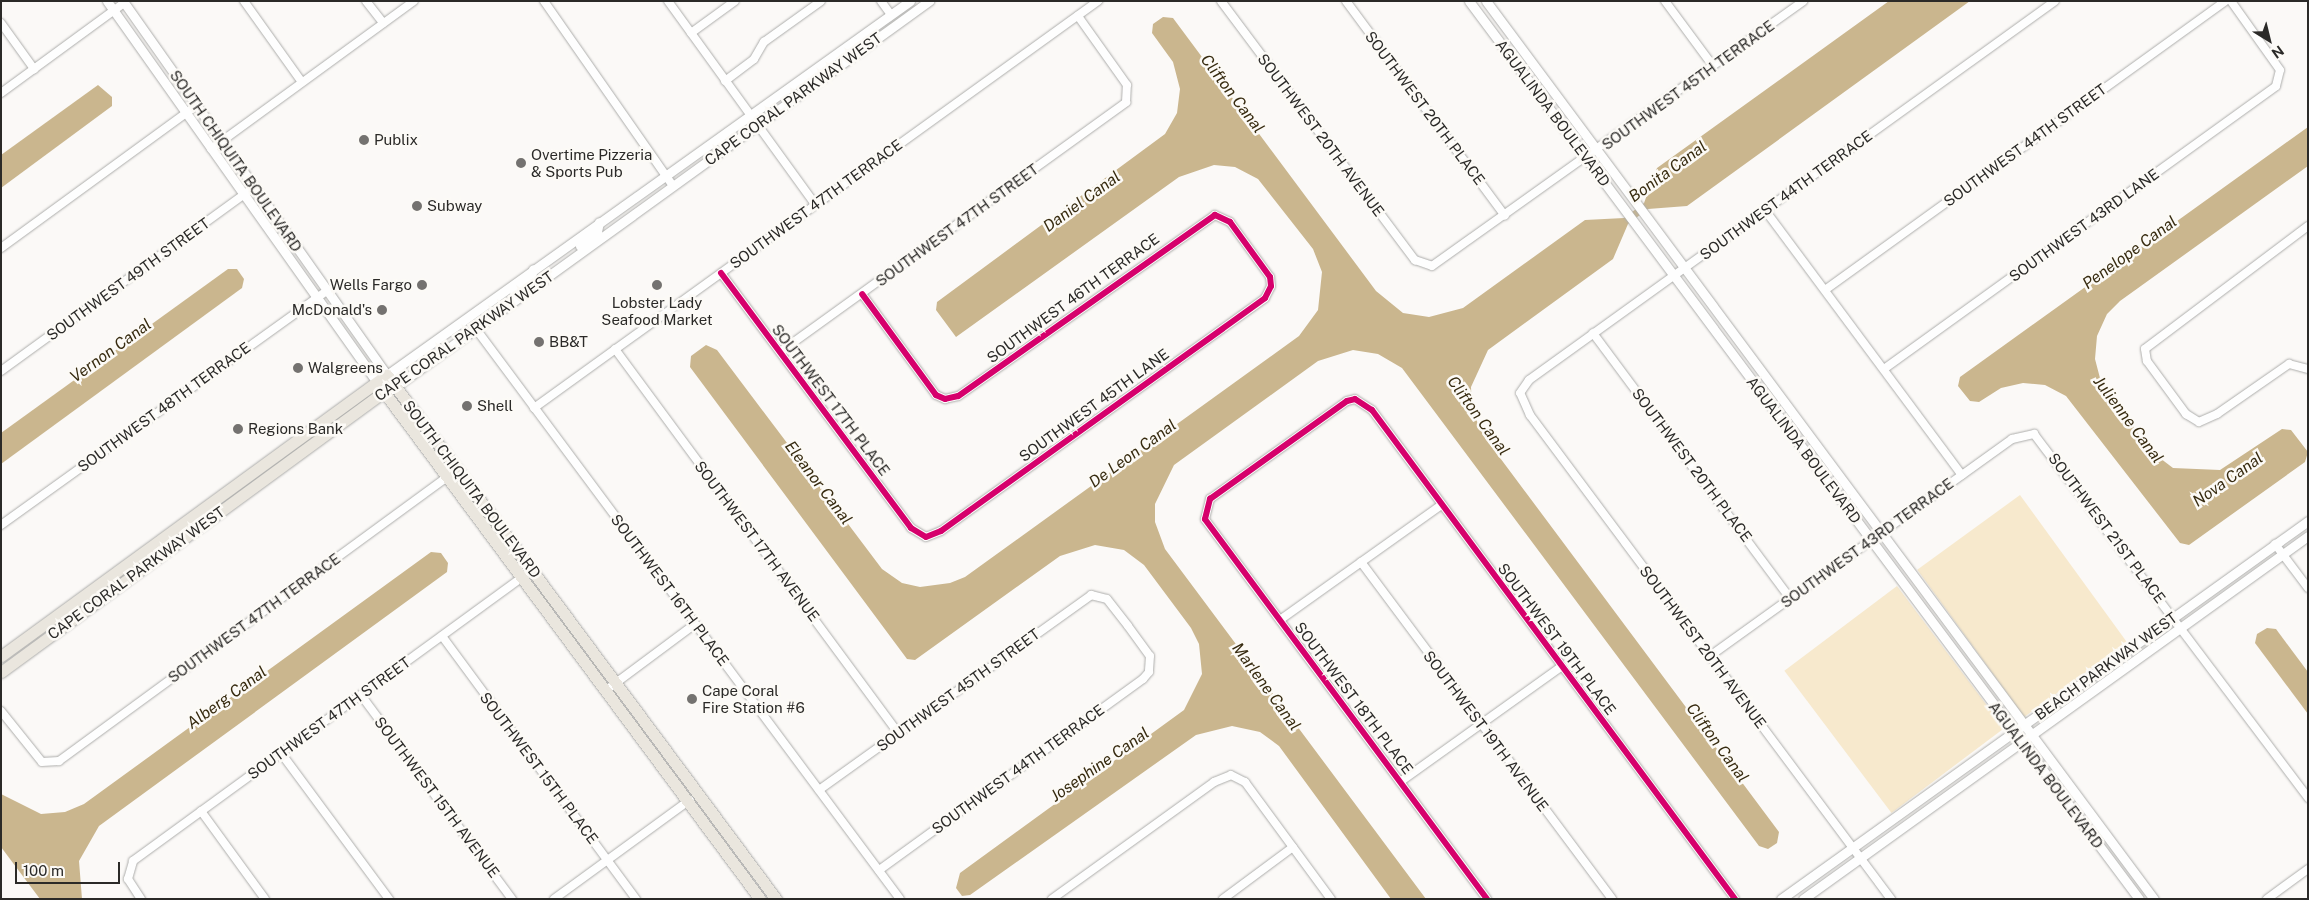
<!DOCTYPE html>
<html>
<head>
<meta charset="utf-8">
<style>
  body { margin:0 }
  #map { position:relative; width:2309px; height:900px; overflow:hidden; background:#fbf9f7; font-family:"Public Sans",sans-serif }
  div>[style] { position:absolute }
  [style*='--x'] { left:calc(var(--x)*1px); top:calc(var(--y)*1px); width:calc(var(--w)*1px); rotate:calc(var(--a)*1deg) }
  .green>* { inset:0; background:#f7e9cd; transform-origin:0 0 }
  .water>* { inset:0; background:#cab68e }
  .roads { filter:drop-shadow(0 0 1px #adadab) drop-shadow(0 0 1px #adadab) }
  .minor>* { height:8px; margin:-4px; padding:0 4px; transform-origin:4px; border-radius:4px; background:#fefefe }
  .tertiary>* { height:9px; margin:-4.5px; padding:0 4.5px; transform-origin:4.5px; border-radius:4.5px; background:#fefefe }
  .primary>* { height:11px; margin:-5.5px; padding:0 5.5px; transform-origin:5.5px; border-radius:5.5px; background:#eae6de }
  .cycleway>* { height:6px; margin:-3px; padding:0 3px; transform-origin:3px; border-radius:3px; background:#d6006c }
  .dots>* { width:14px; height:14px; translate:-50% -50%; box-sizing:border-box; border:2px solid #fcfaf6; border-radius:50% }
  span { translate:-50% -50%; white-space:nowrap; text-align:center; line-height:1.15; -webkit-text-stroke:5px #fcfaf6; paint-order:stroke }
  .street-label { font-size:15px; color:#2b2a28 }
  .poi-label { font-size:15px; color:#2b2a28 }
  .left { translate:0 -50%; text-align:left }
  .right { translate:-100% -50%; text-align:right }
  .water-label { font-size:16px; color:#372b10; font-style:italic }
  .frame { position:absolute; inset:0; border:2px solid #2b2a28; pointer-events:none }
  .north { position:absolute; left:2244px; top:15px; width:50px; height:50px; -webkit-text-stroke:4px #fcfaf6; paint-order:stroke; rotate:144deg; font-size:14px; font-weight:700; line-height:20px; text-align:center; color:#2b2a28 }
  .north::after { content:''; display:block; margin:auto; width:18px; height:22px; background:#2b2a28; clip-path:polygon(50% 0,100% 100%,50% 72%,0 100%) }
  .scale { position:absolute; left:15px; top:862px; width:105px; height:22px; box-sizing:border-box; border:2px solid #2b2a28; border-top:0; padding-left:6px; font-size:15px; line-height:18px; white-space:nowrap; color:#2b2a28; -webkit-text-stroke:4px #fcfaf6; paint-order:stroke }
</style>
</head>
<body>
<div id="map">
  <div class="green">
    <i style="left:2020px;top:495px;width:182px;height:127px;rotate:54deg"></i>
    <i style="left:1897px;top:586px;width:178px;height:141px;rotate:53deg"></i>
  </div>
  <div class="water">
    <i style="clip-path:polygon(1889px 1px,1970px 1px,1687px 206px,1648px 209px,1628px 224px,1613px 259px,1488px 350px,1471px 387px,1472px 410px,1483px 435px,1779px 832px,1777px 843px,1768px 849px,1759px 846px,1402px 368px,1378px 354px,1353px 350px,1318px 361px,1174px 465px,1155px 504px,1155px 522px,1165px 549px,1426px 899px,1391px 899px,1279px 746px,1260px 732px,1232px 726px,1196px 735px,970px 895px,962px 896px,956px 888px,960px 873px,1184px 710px,1202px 674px,1199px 644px,1191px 628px,1144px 565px,1124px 550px,1095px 545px,1060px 556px,915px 660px,907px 659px,690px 367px,691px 356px,706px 345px,717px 350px,882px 569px,902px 583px,920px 587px,950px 583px,965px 577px,1299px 336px,1318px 310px,1322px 272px,1313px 249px,1258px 179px,1235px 167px,1214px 165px,1179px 177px,956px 337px,936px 310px,937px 302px,1165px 134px,1177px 113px,1180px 89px,1173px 62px,1152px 33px,1153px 24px,1163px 17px,1173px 18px,1376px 291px,1403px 313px,1429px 317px,1463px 308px,1585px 220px,1624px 218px,1644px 203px,1657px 168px)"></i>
    <i style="clip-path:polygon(98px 85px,112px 97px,112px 106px,1px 188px,1px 155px)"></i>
    <i style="clip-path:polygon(2308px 127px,2308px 166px,2120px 301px,2107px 314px,2097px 336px,2095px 359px,2101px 382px,2152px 452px,2173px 468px,2220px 470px,2282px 429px,2291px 430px,2308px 452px,2305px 462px,2189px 545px,2180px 543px,2066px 396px,2045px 385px,2023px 383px,2001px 388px,1979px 402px,1970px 401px,1958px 386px,1960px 377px)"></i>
    <i style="clip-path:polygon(228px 269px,237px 269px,244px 279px,242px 288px,1px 464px,1px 433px)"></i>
    <i style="clip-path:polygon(431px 552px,441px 553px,448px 563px,447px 572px,99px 826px,79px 861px,82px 899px,40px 899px,1px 847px,1px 794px,41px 814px,65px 812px,84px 804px)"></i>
    <i style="clip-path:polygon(2267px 628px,2276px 629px,2308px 672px,2308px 714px,2255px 643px,2257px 634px)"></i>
  </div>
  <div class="roads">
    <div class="minor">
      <i style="--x:244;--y:1;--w:98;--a:54.5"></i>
      <i style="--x:366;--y:1;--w:28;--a:52"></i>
      <i style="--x:544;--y:1;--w:226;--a:55.1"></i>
      <i style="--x:668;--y:1;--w:251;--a:54.1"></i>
      <i style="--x:881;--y:1;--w:17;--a:54"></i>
      <i style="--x:1221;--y:1;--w:324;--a:53.2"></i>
      <i style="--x:1415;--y:260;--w:18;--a:19"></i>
      <i style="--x:1432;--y:266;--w:456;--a:-35.5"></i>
      <i style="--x:1346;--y:1;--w:267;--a:53.5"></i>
      <i style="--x:1665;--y:1;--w:81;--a:53.6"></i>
      <i style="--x:1;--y:23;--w:57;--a:54.3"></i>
      <i style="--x:691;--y:33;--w:54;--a:-36"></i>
      <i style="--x:725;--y:81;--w:36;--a:-37"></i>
      <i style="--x:754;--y:59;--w:20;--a:-60"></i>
      <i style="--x:764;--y:42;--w:70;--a:-35.7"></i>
      <i style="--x:1;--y:93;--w:152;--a:-36.2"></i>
      <i style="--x:211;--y:149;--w:251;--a:-36.1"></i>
      <i style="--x:1765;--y:210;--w:330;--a:53.4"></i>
      <i style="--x:2308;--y:226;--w:204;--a:143"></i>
      <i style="--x:2145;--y:349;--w:12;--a:81"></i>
      <i style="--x:2147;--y:361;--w:66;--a:53.7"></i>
      <i style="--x:2186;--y:414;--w:15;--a:32"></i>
      <i style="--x:2199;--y:422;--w:20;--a:-24"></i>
      <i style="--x:2217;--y:414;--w:88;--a:-34.8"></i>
      <i style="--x:2289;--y:364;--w:20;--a:15"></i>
      <i style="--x:1;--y:248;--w:241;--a:-36.1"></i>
      <i style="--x:721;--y:273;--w:318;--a:53.3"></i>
      <i style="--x:911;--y:528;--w:17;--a:31"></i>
      <i style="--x:926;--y:537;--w:16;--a:-22"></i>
      <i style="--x:941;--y:531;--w:399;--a:-35.7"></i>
      <i style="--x:1265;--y:298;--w:13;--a:-63"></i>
      <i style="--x:1271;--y:286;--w:9;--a:-96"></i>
      <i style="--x:1270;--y:277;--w:68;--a:-126"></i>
      <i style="--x:1230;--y:222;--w:17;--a:-155"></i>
      <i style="--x:1215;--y:215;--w:314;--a:144.8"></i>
      <i style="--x:958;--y:396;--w:13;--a:167"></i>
      <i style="--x:945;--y:399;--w:10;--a:-156"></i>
      <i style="--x:936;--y:395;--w:125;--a:-126.2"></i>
      <i style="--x:1825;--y:290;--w:493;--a:-35.8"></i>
      <i style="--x:476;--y:329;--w:710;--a:53.36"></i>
      <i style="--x:1593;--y:333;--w:330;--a:53.4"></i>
      <i style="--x:615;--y:349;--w:477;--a:53.6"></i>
      <i style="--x:780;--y:352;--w:427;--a:-35.8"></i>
      <i style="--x:1126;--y:102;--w:17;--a:-87"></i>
      <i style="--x:1127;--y:85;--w:85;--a:-125.4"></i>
      <i style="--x:1884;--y:369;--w:483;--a:-35.8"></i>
      <i style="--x:2276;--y:86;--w:16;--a:-76"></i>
      <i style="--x:2280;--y:70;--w:85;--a:-125.4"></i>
      <i style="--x:1;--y:371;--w:313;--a:-36"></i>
      <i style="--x:534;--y:408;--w:696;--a:-35.82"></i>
      <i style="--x:1;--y:525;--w:403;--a:-35.7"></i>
      <i style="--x:2275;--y:544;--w:55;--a:53.1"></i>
      <i style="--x:1361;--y:562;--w:420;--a:53.3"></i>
      <i style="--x:1280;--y:620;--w:198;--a:-35.5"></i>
      <i style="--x:442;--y:636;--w:327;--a:53.6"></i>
      <i style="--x:1710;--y:656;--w:372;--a:-35.7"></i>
      <i style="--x:2012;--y:439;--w:23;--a:-13"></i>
      <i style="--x:2034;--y:434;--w:456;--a:53"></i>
      <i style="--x:605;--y:691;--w:112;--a:-36.7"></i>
      <i style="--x:361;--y:695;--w:254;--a:53.5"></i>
      <i style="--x:1;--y:711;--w:65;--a:51.2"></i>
      <i style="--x:42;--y:762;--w:17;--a:-3"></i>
      <i style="--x:59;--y:761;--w:493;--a:-36.2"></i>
      <i style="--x:281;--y:753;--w:182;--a:53.5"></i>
      <i style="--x:1400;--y:782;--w:199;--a:-35.6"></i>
      <i style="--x:819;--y:790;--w:335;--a:-35.6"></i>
      <i style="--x:1091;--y:595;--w:16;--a:14"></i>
      <i style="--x:1107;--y:599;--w:34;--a:52"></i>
      <i style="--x:1128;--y:626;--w:37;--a:54"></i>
      <i style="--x:1150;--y:656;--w:16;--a:94"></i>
      <i style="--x:1149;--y:672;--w:9;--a:131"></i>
      <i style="--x:1143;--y:679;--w:326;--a:144.1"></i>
      <i style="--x:201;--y:811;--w:109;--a:54"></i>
      <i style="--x:141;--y:899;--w:24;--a:-123"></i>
      <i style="--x:128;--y:879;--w:19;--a:-74"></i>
      <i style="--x:133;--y:861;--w:484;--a:-36.1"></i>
      <i style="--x:554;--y:899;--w:168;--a:-36.1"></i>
      <i style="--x:1052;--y:899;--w:200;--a:-35.8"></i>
      <i style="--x:1214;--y:782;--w:18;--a:-22"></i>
      <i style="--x:1231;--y:775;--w:16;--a:27"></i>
      <i style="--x:1245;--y:782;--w:145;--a:53.7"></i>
      <i style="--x:1223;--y:899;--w:87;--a:-36.6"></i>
      <i style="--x:1487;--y:899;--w:473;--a:-126.6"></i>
      <i style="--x:1205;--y:519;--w:21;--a:-76"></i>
      <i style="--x:1210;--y:499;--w:168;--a:-35.6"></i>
      <i style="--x:1347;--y:401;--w:8;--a:-14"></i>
      <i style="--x:1355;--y:399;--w:20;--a:33"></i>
      <i style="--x:1372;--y:410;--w:609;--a:53.41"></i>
      <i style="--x:1891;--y:899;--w:604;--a:-126.72"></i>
      <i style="--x:1530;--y:415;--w:24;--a:-114"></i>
      <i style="--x:1520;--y:393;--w:16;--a:-55"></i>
      <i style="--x:1529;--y:380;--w:648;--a:-35.77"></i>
      <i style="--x:2267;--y:899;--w:51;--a:-36.2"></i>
    </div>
    <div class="tertiary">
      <i style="--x:107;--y:1;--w:472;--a:54.7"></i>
      <i style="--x:123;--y:1;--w:458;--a:54.8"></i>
      <i style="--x:387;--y:375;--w:643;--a:-35.57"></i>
      <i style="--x:1469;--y:1;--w:1120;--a:53.27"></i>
      <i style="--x:1486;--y:1;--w:1119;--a:53.36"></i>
      <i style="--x:580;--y:246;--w:22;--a:-39"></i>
      <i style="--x:597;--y:232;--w:10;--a:-79"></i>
      <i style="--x:514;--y:294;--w:21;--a:-41"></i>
      <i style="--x:530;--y:280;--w:11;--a:-75"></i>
      <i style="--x:392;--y:389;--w:663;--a:-35.85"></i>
      <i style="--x:1781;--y:899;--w:649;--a:-35.65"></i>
      <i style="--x:1803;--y:899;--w:622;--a:-35.71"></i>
    </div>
    <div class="primary">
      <i style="--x:1;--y:656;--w:477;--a:-36.1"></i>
      <i style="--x:387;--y:375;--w:653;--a:53.41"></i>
      <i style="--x:1;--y:672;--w:474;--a:-36.2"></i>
      <i style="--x:384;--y:392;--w:631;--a:53.44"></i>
    </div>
  </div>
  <div class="cycleway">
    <i style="--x:721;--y:273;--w:318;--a:53.3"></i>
    <i style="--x:911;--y:528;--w:17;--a:31"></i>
    <i style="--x:926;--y:537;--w:16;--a:-22"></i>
    <i style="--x:941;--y:531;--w:399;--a:-35.7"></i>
    <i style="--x:1265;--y:298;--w:13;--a:-63"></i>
    <i style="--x:1271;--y:286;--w:9;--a:-96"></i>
    <i style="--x:1270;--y:277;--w:68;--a:-126"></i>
    <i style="--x:1230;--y:222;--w:17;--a:-155"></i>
    <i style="--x:1215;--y:215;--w:314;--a:144.8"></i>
    <i style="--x:958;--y:396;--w:13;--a:167"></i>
    <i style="--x:945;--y:399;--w:10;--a:-156"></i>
    <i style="--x:936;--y:395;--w:125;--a:-126.2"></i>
    <i style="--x:1487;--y:899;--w:473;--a:-126.6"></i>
    <i style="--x:1205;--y:519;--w:21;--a:-76"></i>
    <i style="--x:1210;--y:499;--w:168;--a:-35.6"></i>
    <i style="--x:1347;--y:401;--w:8;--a:-14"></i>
    <i style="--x:1355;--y:399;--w:20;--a:33"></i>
    <i style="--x:1372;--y:410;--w:609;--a:53.41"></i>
  </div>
  <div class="dots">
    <i style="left:364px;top:140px;background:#747270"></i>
    <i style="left:521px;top:163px;background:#747270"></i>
    <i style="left:417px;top:206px;background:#747270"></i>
    <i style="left:422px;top:285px;background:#747270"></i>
    <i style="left:657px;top:285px;background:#747270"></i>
    <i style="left:382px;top:310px;background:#747270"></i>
    <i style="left:539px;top:342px;background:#747270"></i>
    <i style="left:298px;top:368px;background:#747270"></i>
    <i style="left:467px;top:406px;background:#747270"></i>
    <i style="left:238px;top:429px;background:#747270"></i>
    <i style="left:692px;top:699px;background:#747270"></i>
  </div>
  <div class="street-label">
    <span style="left:1688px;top:85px;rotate:-36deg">SOUTHWEST 45TH TERRACE</span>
    <span style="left:793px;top:99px;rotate:-36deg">CAPE CORAL PARKWAY WEST</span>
    <span style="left:1425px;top:108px;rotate:53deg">SOUTHWEST 20TH PLACE</span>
    <span style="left:1553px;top:113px;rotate:53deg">AGUALINDA BOULEVARD</span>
    <span style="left:1321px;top:135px;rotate:53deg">SOUTHWEST 20TH AVENUE</span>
    <span style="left:2025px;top:145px;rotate:-36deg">SOUTHWEST 44TH STREET</span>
    <span style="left:236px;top:161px;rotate:55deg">SOUTH CHIQUITA BOULEVARD</span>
    <span style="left:1786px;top:195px;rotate:-36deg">SOUTHWEST 44TH TERRACE</span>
    <span style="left:816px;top:204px;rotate:-36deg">SOUTHWEST 47TH TERRACE</span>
    <span style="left:957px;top:225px;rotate:-36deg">SOUTHWEST 47TH STREET</span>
    <span style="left:2084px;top:225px;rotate:-36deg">SOUTHWEST 43RD LANE</span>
    <span style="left:128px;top:279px;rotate:-36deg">SOUTHWEST 49TH STREET</span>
    <span style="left:1073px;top:298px;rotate:-36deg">SOUTHWEST 46TH TERRACE</span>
    <span style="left:464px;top:336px;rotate:-35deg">CAPE CORAL PARKWAY WEST</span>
    <span style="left:831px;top:400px;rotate:53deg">SOUTHWEST 17TH PLACE</span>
    <span style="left:1094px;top:405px;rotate:-36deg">SOUTHWEST 45TH LANE</span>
    <span style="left:164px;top:407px;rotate:-36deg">SOUTHWEST 48TH TERRACE</span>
    <span style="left:1804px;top:450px;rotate:53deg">AGUALINDA BOULEVARD</span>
    <span style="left:1692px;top:465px;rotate:53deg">SOUTHWEST 20TH PLACE</span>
    <span style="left:472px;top:489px;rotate:53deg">SOUTH CHIQUITA BOULEVARD</span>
    <span style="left:2107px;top:528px;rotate:53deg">SOUTHWEST 21ST PLACE</span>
    <span style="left:757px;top:541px;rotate:53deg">SOUTHWEST 17TH AVENUE</span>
    <span style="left:1867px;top:543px;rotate:-36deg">SOUTHWEST 43RD TERRACE</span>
    <span style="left:136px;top:573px;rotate:-36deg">CAPE CORAL PARKWAY WEST</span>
    <span style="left:670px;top:590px;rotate:53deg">SOUTHWEST 16TH PLACE</span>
    <span style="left:254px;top:618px;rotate:-36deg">SOUTHWEST 47TH TERRACE</span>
    <span style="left:1557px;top:639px;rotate:53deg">SOUTHWEST 19TH PLACE</span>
    <span style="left:1703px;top:647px;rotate:53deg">SOUTHWEST 20TH AVENUE</span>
    <span style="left:2106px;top:666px;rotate:-36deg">BEACH PARKWAY WEST</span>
    <span style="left:958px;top:690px;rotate:-36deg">SOUTHWEST 45TH STREET</span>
    <span style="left:1354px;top:698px;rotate:53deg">SOUTHWEST 18TH PLACE</span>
    <span style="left:329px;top:718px;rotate:-36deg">SOUTHWEST 47TH STREET</span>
    <span style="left:1486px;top:731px;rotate:53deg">SOUTHWEST 19TH AVENUE</span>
    <span style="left:539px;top:768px;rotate:53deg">SOUTHWEST 15TH PLACE</span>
    <span style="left:1018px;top:769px;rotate:-36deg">SOUTHWEST 44TH TERRACE</span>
    <span style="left:2046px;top:775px;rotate:53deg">AGUALINDA BOULEVARD</span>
    <span style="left:437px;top:797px;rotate:53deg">SOUTHWEST 15TH AVENUE</span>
  </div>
  <div class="poi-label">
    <span class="left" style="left:374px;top:140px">Publix</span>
    <span class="left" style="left:531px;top:163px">Overtime Pizzeria<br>&amp; Sports Pub</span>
    <span class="left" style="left:427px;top:206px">Subway</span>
    <span class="right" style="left:412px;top:285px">Wells Fargo</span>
    <span style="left:657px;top:311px">Lobster Lady<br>Seafood Market</span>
    <span class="right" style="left:372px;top:310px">McDonald's</span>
    <span class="left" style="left:549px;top:342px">BB&amp;T</span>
    <span class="left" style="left:308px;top:368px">Walgreens</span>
    <span class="left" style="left:477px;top:406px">Shell</span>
    <span class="left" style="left:248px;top:429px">Regions Bank</span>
    <span class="left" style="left:702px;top:699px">Cape Coral<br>Fire Station #6</span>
  </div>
  <div class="water-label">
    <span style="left:1232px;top:94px;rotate:53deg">Clifton Canal</span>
    <span style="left:1668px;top:172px;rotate:-36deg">Bonita Canal</span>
    <span style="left:1082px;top:202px;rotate:-36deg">Daniel Canal</span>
    <span style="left:2130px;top:253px;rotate:-36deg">Penelope Canal</span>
    <span style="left:111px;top:351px;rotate:-36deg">Vernon Canal</span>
    <span style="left:1478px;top:416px;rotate:54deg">Clifton Canal</span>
    <span style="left:2128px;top:420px;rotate:53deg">Julienne Canal</span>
    <span style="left:1133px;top:454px;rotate:-36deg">De Leon Canal</span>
    <span style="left:2228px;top:480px;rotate:-35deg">Nova Canal</span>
    <span style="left:818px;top:483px;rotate:53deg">Eleanor Canal</span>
    <span style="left:1266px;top:687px;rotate:54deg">Marlene Canal</span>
    <span style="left:227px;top:698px;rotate:-36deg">Alberg Canal</span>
    <span style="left:1717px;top:743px;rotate:54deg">Clifton Canal</span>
    <span style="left:1100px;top:765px;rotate:-35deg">Josephine Canal</span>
  </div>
  <div class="frame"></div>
  <div class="north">N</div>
  <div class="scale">100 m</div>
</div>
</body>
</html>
